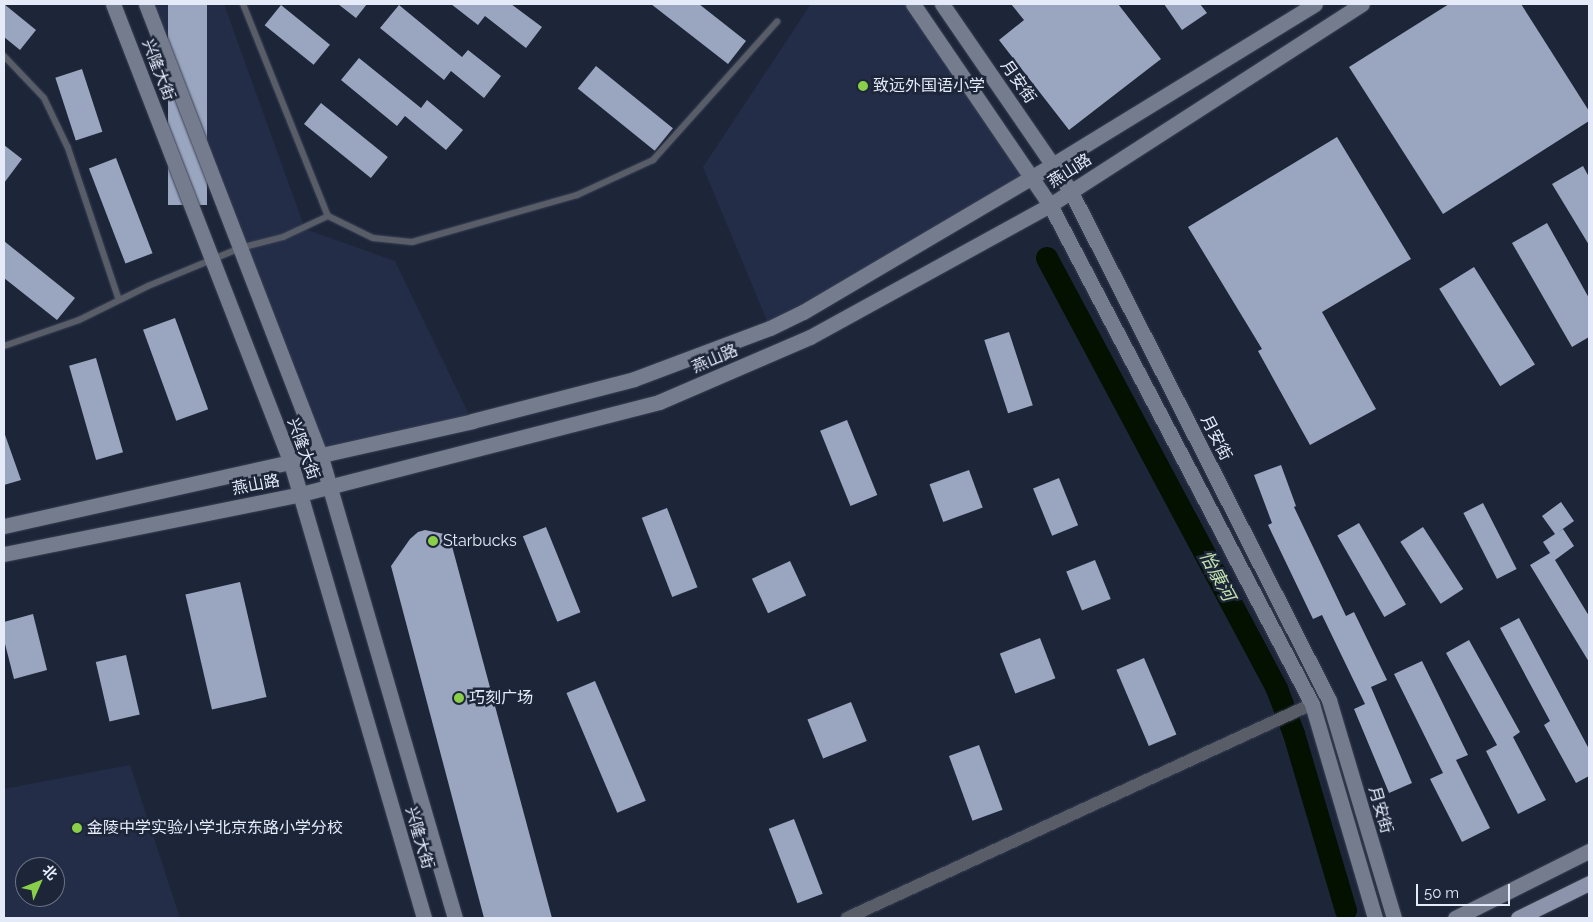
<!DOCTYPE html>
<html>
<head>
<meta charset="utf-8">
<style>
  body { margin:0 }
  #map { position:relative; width:1593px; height:922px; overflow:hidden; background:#1d2539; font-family:Raleway,"Noto Sans SC",sans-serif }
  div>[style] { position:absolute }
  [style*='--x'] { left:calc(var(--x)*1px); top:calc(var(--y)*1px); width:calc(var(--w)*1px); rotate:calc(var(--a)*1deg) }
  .built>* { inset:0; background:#232d48 }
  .river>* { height:22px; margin:-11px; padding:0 11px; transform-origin:11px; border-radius:11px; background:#041000 }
  .building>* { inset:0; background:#9aa5bf; transform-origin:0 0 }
  .roads { filter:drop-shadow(0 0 1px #394154) drop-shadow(0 0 1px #394154) }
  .lane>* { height:6px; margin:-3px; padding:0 3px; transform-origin:3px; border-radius:3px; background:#595d68 }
  .street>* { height:12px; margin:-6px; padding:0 6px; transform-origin:6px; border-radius:6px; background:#595d68 }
  .secondary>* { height:15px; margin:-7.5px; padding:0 7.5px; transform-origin:7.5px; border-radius:7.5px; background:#757c8d }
  .primary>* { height:15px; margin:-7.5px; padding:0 7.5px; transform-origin:7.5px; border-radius:7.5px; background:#8b94aa }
  .dots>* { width:14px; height:14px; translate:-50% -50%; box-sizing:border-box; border:2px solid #1d2539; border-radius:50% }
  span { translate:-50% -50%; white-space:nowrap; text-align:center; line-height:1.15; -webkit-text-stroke:5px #1d2539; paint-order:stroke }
  .street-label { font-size:16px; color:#e4eaf8 }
  .poi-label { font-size:16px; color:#e4eaf8 }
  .left { translate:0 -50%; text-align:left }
  .water-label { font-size:18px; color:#c3e3ad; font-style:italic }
  .frame { position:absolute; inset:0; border:5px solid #e4eaf8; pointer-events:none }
  .north { position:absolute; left:15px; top:857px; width:50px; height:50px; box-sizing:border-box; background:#1d2539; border:1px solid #6d7485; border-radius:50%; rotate:46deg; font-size:14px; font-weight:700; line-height:20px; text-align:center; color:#e4eaf8 }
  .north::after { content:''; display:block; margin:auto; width:18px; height:22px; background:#89cf49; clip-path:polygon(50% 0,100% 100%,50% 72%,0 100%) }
  .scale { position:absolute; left:1416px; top:884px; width:94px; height:22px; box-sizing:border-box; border:2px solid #e4eaf8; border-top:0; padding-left:6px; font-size:15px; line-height:18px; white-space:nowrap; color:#e4eaf8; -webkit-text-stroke:4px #1d2539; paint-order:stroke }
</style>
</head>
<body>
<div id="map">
  <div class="built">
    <i style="clip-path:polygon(146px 4px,224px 4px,305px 229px,395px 261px,472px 421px,321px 457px)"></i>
    <i style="clip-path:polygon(811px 4px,913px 4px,1033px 177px,770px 328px,703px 167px)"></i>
    <i style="clip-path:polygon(evenodd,130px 765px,180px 918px,4px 918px,4px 789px,130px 765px,25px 867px,55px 867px,55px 897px,25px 897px,25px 867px)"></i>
  </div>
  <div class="river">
    <i style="--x:1047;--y:258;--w:489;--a:61.9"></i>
    <i style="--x:1277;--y:689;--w:48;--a:69.3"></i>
    <i style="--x:1294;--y:734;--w:184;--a:73.6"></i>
  </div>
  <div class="building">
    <i style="clip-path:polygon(4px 4px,36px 30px,20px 50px,4px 37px)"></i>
    <i style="left:168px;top:4px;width:39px;height:201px"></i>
    <i style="clip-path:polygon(338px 4px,367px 4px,356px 18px)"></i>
    <i style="clip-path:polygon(451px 4px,511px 4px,542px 27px,526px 48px,485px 16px,478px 25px)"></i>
    <i style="clip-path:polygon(651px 4px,699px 4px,746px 41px,728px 64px)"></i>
    <i style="clip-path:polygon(1011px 4px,1118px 4px,1161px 59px,1069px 130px,999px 40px,1024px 20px)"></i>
    <i style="clip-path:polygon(1164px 4px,1200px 4px,1207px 13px,1182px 30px)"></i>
    <i style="clip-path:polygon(1449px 4px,1521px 4px,1589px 111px,1589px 121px,1443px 214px,1349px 67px)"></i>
    <i style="left:281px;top:5px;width:63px;height:26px;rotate:39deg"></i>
    <i style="clip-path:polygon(399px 5px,462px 57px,468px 50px,501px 76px,484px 98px,451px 71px,444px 80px,380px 28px)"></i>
    <i style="clip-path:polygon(359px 58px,421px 108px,427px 100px,463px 130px,446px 150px,405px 116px,397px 126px,341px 80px)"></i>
    <i style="left:596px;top:66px;width:99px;height:29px;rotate:39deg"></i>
    <i style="left:82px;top:69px;width:66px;height:28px;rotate:72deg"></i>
    <i style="left:321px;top:103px;width:86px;height:27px;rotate:39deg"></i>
    <i style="clip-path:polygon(1337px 137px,1411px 259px,1322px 312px,1376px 409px,1310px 445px,1258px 351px,1262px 349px,1188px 227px)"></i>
    <i style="clip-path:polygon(4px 145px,22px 159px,4px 183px)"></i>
    <i style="left:116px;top:158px;width:102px;height:29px;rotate:69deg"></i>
    <i style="clip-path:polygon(1583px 166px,1589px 177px,1589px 245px,1552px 184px)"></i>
    <i style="clip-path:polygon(1547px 223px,1589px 298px,1589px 337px,1572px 347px,1512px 243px)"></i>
    <i style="clip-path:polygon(4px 241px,75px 298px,57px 320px,4px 278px)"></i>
    <i style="left:1474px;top:267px;width:115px;height:41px;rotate:58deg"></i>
    <i style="left:175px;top:318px;width:97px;height:34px;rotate:70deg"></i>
    <i style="left:1009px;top:332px;width:77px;height:26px;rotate:72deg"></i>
    <i style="left:96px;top:358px;width:98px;height:28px;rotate:74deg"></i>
    <i style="left:847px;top:420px;width:81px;height:29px;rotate:68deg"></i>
    <i style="clip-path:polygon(4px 432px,21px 480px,4px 485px)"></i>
    <i style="clip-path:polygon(1281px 465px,1296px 506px,1294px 507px,1346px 616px,1354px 612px,1387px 680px,1371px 687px,1412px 783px,1389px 793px,1354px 709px,1365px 704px,1322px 615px,1313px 619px,1268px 525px,1272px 523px,1254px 475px)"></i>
    <i style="left:969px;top:470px;width:40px;height:42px;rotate:70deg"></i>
    <i style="left:1059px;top:478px;width:51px;height:28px;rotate:68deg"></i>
    <i style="clip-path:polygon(1561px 502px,1574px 521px,1557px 533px,1563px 529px,1574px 546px,1555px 560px,1589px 616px,1589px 662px,1530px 565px,1550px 553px,1543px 542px,1555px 534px,1542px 516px)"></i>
    <i style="left:1483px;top:503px;width:74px;height:22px;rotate:63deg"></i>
    <i style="left:667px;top:508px;width:85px;height:27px;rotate:69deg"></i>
    <i style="left:1359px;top:523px;width:94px;height:25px;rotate:60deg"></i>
    <i style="left:546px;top:527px;width:92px;height:25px;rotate:68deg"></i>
    <i style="left:1423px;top:527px;width:74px;height:27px;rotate:57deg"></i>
    <i style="clip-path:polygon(425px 530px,449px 535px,552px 918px,484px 918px,391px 566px,410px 539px,418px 532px)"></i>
    <i style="left:1095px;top:560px;width:42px;height:31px;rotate:68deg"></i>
    <i style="left:790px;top:561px;width:38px;height:42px;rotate:65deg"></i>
    <i style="left:240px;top:582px;width:118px;height:56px;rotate:77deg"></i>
    <i style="clip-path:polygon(33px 614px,47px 670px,14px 679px,4px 640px,4px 622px)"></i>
    <i style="clip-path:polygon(1519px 618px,1589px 749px,1589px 776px,1576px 783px,1544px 725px,1550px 721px,1500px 628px)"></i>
    <i style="left:1040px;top:638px;width:43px;height:43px;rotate:69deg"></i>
    <i style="clip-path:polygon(1469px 640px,1520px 732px,1513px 737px,1546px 800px,1518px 814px,1486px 751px,1497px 745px,1446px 653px)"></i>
    <i style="left:126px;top:655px;width:61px;height:31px;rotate:77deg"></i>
    <i style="left:1144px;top:658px;width:83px;height:30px;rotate:67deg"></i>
    <i style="clip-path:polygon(1422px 661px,1468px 755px,1456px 760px,1490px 828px,1462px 842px,1430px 779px,1443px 773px,1394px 674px)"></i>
    <i style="left:595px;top:681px;width:130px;height:31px;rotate:67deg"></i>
    <i style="left:851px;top:702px;width:42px;height:47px;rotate:68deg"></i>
    <i style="left:979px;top:745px;width:69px;height:32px;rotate:70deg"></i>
    <i style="left:794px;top:819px;width:80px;height:27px;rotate:69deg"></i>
  </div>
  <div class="roads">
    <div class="lane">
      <i style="--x:243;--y:4;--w:228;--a:68.2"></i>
      <i style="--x:328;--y:216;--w:50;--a:26.1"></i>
      <i style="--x:373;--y:238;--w:39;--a:6"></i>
      <i style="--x:412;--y:242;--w:172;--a:-15.9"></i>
      <i style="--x:577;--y:195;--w:84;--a:-24.7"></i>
      <i style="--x:653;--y:160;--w:186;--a:-48.1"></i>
      <i style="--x:4;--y:56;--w:58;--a:46.4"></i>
      <i style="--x:44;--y:98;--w:55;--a:64.4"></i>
      <i style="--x:68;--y:148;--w:160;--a:71.5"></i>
      <i style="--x:4;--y:346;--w:79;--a:-19.1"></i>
      <i style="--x:79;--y:320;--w:77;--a:-26.2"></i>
      <i style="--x:148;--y:286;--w:100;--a:-22.4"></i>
      <i style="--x:240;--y:248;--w:44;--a:-14.3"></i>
      <i style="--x:283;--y:237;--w:50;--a:-25"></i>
    </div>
    <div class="street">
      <i style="--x:847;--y:918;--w:512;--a:-24.71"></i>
    </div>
    <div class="secondary">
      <i style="--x:113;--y:4;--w:492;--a:68.8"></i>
      <i style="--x:291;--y:463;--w:474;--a:73.7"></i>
      <i style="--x:146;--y:4;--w:486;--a:68.9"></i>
      <i style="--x:321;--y:457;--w:480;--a:73.8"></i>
      <i style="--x:913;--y:4;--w:243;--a:55.7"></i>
      <i style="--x:1050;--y:205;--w:564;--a:62.3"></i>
      <i style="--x:1312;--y:704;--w:223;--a:73.6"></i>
      <i style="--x:942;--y:4;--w:228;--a:55.5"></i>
      <i style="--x:1071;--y:192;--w:570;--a:63.08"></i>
      <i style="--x:1329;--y:700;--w:227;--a:73.4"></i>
      <i style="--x:4;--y:526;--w:480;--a:-12.6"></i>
      <i style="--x:472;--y:421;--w:167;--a:-14.5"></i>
      <i style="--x:634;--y:379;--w:145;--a:-20.6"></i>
      <i style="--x:770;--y:328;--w:37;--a:-26"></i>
      <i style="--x:803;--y:312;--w:291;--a:-30.5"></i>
      <i style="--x:1054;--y:164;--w:306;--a:-31.5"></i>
      <i style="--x:4;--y:554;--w:303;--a:-11.4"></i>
      <i style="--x:301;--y:494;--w:370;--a:-14.4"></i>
      <i style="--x:659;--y:402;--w:164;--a:-23.3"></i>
      <i style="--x:810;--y:337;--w:274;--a:-28.8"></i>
      <i style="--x:1050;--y:205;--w:371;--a:-32.8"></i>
      <i style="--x:1455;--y:918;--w:150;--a:-26.6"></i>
    </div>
    <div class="primary">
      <i style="--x:1518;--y:918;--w:79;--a:-26.2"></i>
    </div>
  </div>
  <div class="dots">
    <i style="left:863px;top:86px;background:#89cf49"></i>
    <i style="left:433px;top:541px;background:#89cf49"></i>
    <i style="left:459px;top:698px;background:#89cf49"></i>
    <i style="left:77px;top:828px;background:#89cf49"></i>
  </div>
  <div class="street-label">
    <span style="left:158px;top:70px;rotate:69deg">兴隆大街</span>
    <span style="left:1018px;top:82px;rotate:55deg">月安街</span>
    <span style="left:1070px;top:171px;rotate:-33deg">燕山路</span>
    <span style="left:715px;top:359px;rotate:-23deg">燕山路</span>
    <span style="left:1216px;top:438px;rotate:63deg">月安街</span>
    <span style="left:303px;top:449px;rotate:70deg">兴隆大街</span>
    <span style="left:256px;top:485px;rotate:-11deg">燕山路</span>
    <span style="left:1380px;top:810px;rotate:74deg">月安街</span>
    <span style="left:419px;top:838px;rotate:74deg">兴隆大街</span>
  </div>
  <div class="poi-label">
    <span class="left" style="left:873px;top:86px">致远外国语小学</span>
    <span class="left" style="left:443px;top:541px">Starbucks</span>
    <span class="left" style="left:469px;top:698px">巧刻广场</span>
    <span class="left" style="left:87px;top:828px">金陵中学实验小学北京东路小学分校</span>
  </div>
  <div class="water-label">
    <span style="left:1217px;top:576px;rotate:62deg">怡康河</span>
  </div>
  <div class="frame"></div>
  <div class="north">北</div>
  <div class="scale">50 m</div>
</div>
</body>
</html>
